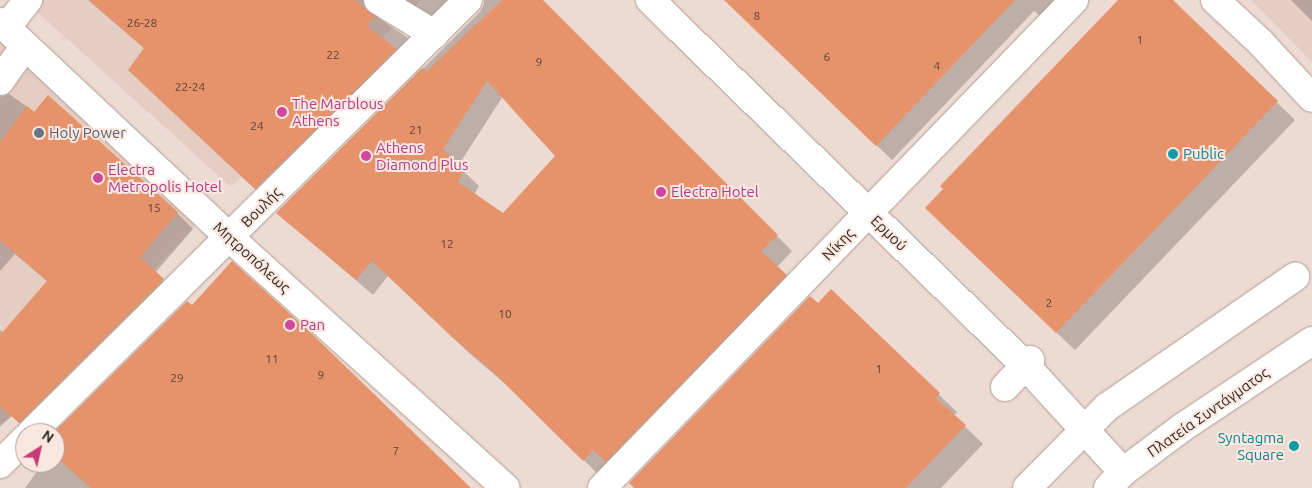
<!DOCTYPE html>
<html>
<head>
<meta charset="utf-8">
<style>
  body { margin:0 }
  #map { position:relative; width:1312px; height:488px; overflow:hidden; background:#eddbd3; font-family:Ubuntu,sans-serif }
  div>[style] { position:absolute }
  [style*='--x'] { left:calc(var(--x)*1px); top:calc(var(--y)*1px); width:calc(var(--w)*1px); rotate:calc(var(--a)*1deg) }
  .built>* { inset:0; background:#e6cdc1 }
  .shadow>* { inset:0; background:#0003 }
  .building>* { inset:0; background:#e6926a }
  .roads { filter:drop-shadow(0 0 1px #af9e96) drop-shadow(0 0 1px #af9e96) }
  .street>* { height:28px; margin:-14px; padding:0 14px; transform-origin:14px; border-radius:14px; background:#fff }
  .primary>* { height:28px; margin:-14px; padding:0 14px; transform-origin:14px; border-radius:14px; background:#fff }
  .dots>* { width:14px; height:14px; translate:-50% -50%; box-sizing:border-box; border:2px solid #fae8e0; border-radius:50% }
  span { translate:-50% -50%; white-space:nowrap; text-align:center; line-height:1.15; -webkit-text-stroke:4px #fae8e0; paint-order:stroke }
  .number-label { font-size:12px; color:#5d4236 }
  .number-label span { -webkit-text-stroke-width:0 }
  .hotel-label { font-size:15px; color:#b23c85 }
  .left { translate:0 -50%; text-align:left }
  .worship-label { font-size:15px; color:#5b616d }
  .culture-label { font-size:15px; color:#0d838f }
  .right { translate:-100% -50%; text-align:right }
  .street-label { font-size:15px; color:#2f2825 }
  .north { position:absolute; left:15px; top:423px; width:50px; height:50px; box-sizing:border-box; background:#fae8e0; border:1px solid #a99b95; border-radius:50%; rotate:35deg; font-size:14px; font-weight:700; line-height:20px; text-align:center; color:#2f2825 }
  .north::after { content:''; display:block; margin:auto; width:18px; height:22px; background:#c63d75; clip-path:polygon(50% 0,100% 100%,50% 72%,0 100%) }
</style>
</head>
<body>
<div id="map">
  <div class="built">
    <i style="clip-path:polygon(24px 0,421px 0,231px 187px)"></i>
    <i style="clip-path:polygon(1251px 0,1312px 0,1312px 62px)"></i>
    <i style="clip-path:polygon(0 31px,205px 216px,0 428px)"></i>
  </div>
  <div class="shadow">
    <i style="clip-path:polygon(88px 0,393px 0,378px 16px,378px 18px,408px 38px,423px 53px,271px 204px,145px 86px,145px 49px)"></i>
    <i style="clip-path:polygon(evenodd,396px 0,541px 0,792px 251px,777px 267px,801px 291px,599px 475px,510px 388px,469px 353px,388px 276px,373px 295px,278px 213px,480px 12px,484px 4px,484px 0,481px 0,448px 29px,396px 0,503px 96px,557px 156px,503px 215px,474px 195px,479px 186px,458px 166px,503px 96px)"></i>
    <i style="clip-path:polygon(725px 0,1058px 0,1041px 17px,1034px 11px,892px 160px)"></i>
    <i style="clip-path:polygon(1119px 0,1171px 0,1295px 120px,1075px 350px,944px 226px,945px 189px)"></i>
    <i style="clip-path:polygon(1291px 0,1312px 0,1312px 21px)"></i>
    <i style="clip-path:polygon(0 91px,1px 97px,9px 94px,177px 213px,193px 229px,155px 273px,179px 296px,30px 433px,12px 416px,0 426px,0 330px,3px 333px,48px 282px,15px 254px,0 271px)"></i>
    <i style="clip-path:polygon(831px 291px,957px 412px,954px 416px,983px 444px,941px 488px,636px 488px)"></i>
    <i style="clip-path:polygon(187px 302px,470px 488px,25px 488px,43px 463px,55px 463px,55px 433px)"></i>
  </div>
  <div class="building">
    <i style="clip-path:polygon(89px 0,355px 0,375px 16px,367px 26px,397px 49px,255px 189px,128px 70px,144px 48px)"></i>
    <i style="clip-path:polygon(evenodd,502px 0,543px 0,778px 235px,761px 251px,787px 275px,606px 462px,593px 450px,583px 461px,493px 372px,452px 337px,372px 261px,356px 280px,276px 213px,422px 68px,427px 71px,502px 0,487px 81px,555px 156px,503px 213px,458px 182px,464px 170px,443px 149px,487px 81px)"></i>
    <i style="clip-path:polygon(724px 0,1015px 0,876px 146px)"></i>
    <i style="clip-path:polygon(1118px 0,1173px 0,1278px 101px,1056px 333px,925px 208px,943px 189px,940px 186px)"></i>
    <i style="clip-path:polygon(48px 95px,178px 212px,140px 257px,164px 279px,19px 423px,0 406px,0 335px,47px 281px,0 240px,0 142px,27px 106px,34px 112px)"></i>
    <i style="clip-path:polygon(232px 261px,312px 334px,471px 488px,91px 488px,55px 456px,55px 433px,53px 433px,187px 301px,192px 305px)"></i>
    <i style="clip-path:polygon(831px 289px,940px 393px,936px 398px,966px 425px,906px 488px,634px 488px,629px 483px,810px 296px,818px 303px)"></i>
  </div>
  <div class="roads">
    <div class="street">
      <i style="--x:378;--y:0;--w:66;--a:31.3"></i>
      <i style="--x:650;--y:0;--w:523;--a:44.23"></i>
      <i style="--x:1025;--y:365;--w:145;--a:47.5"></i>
      <i style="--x:1215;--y:0;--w:62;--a:43"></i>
      <i style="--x:1260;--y:42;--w:76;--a:47.1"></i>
      <i style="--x:0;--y:22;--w:316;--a:43.2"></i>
      <i style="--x:230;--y:238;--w:372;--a:42.2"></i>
      <i style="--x:6;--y:28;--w:36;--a:-52"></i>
      <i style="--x:0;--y:81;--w:43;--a:-54.5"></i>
      <i style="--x:1005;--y:387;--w:37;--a:-47"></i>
      <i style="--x:31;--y:433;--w:615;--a:-44.74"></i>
      <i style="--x:0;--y:464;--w:35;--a:-45"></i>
      <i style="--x:602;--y:488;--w:679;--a:-45.95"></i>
      <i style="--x:1027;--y:488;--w:114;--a:-45.4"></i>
      <i style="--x:1107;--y:407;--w:229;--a:-34.7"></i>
    </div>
    <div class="primary">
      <i style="--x:1108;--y:488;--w:22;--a:-47"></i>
      <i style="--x:1123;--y:472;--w:75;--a:-36.9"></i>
      <i style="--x:1183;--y:427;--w:155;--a:-33.7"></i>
    </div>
  </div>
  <div class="dots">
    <i style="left:282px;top:112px;background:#d1479c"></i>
    <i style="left:39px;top:133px;background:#6b7280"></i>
    <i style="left:1173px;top:154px;background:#0f9aa8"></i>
    <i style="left:366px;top:156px;background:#d1479c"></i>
    <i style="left:98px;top:178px;background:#d1479c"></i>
    <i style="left:661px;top:192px;background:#d1479c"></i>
    <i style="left:290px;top:325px;background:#d1479c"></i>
    <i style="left:1294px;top:446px;background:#0f9aa8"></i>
  </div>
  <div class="number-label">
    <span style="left:757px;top:16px">8</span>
    <span style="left:142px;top:23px">26-28</span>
    <span style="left:1140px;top:40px">1</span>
    <span style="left:333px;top:55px">22</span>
    <span style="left:827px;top:57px">6</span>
    <span style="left:539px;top:62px">9</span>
    <span style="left:937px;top:66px">4</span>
    <span style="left:190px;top:87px">22-24</span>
    <span style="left:257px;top:126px">24</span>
    <span style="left:416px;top:130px">21</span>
    <span style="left:154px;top:208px">15</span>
    <span style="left:447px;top:244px">12</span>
    <span style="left:1049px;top:303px">2</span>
    <span style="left:505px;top:314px">10</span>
    <span style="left:272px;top:359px">11</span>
    <span style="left:879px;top:369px">1</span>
    <span style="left:321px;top:375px">9</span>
    <span style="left:177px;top:378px">29</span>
    <span style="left:396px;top:451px">7</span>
  </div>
  <div class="hotel-label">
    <span class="left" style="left:292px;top:112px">The Marblous<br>Athens</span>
    <span class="left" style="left:376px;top:156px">Athens<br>Diamond Plus</span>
    <span class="left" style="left:108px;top:178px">Electra<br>Metropolis Hotel</span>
    <span class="left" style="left:671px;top:192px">Electra Hotel</span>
    <span class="left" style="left:300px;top:325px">Pan</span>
  </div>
  <div class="worship-label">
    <span class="left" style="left:49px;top:133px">Holy Power</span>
  </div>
  <div class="culture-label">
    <span class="left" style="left:1183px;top:154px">Public</span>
    <span class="right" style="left:1284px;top:446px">Syntagma<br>Square</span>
  </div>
  <div class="street-label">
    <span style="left:261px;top:207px;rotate:-45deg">Βουλής</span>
    <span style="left:889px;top:233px;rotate:44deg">Ερμού</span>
    <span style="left:838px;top:244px;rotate:-46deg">Νίκης</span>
    <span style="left:252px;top:257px;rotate:42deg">Μητροπόλεως</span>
    <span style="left:1208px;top:412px;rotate:-35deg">Πλατεία Συντάγματος</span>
  </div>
  <div class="north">N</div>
</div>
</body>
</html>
